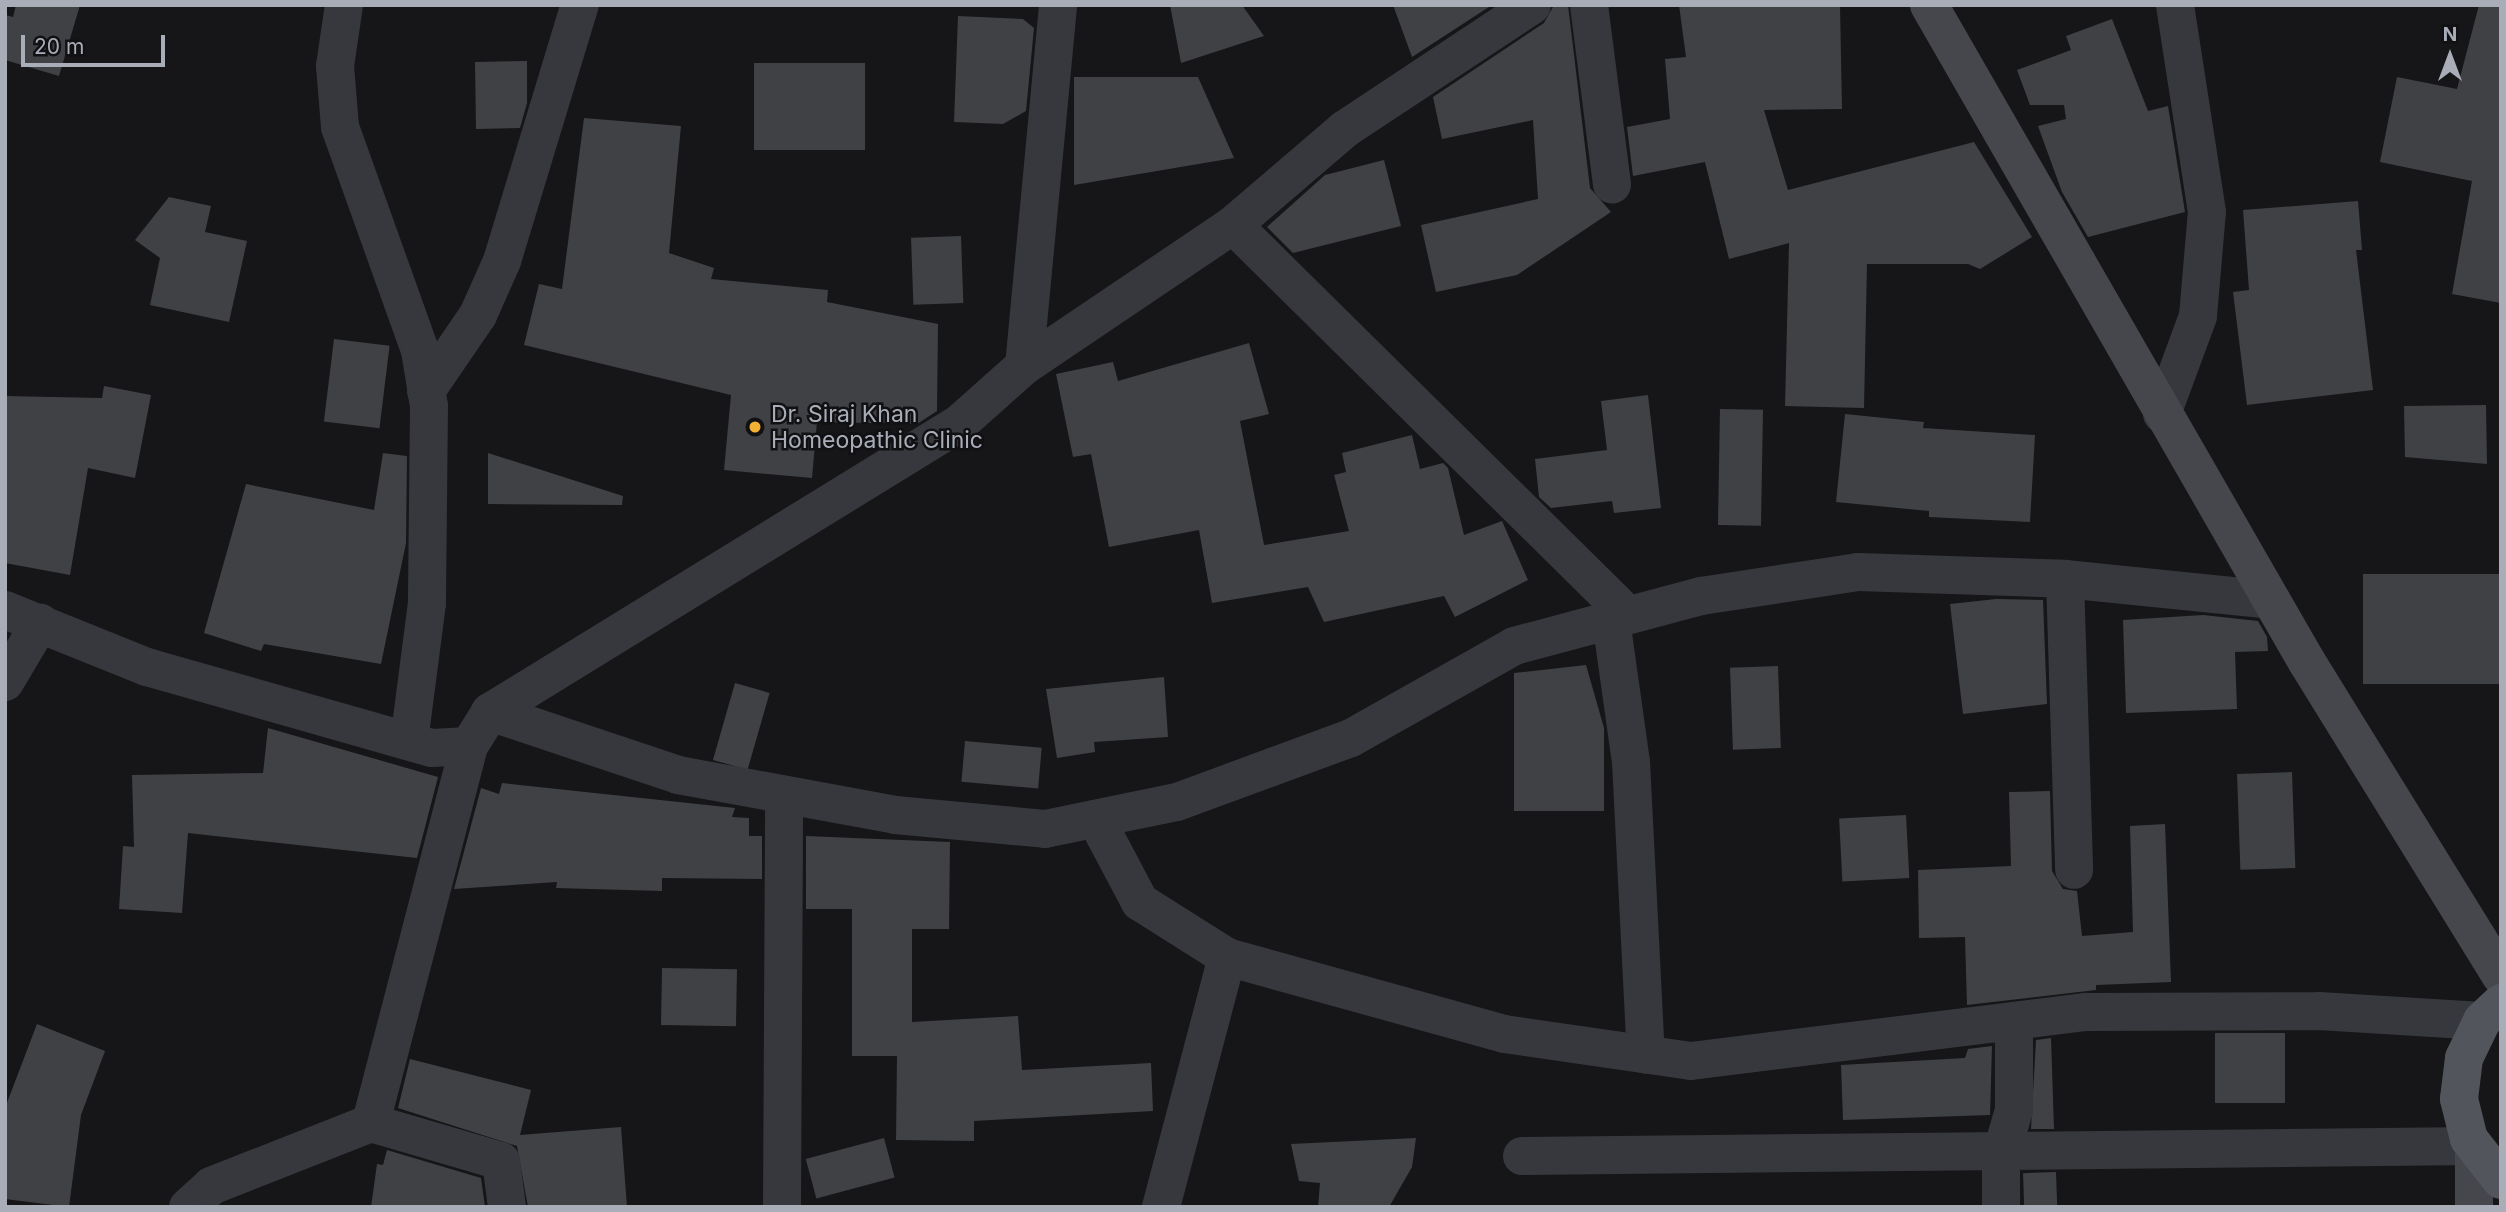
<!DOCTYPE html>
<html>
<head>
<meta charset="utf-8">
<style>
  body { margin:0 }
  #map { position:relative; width:2506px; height:1212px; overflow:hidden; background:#161618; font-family:Inter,sans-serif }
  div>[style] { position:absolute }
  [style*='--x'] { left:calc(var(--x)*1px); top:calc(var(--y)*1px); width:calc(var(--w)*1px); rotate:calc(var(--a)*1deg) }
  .building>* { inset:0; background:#404145; transform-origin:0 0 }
  .street>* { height:38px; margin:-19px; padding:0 19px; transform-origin:19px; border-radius:19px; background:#37383d }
  .secondary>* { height:38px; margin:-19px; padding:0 19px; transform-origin:19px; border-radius:19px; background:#45474d }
  .primary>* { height:38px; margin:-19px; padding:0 19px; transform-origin:19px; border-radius:19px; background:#53555c }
  .dots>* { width:19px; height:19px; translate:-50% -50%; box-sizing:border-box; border:4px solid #111113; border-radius:50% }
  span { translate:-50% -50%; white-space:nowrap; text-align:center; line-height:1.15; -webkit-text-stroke:5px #111113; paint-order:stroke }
  .poi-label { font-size:23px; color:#a8adb8 }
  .left { translate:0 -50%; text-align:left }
  .frame { position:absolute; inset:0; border:7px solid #a8adb8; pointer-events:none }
  .north { position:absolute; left:2415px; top:21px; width:70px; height:70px; -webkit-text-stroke:5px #111113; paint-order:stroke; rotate:0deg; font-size:19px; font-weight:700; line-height:28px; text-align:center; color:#a8adb8 }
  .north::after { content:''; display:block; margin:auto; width:24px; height:32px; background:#a8adb8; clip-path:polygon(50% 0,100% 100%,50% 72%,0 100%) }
  .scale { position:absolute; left:21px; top:35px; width:144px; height:32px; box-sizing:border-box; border:4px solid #a8adb8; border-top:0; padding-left:9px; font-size:21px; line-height:24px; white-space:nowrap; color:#a8adb8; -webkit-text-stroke:5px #111113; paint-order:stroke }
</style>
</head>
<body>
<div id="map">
  <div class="building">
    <i style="clip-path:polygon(16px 5px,80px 5px,59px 76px,5px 60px,5px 15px,13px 17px)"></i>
    <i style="clip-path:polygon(1170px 5px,1242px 5px,1264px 36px,1181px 63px)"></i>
    <i style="clip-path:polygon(1393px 5px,1492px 5px,1412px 57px)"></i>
    <i style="clip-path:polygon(1554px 5px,1568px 5px,1590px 188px,1611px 212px,1517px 275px,1436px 292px,1421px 225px,1538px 199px,1533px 120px,1442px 139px,1433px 97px,1544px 23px)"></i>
    <i style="clip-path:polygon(1679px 5px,1840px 5px,1842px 109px,1764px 110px,1788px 190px,1974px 142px,2032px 237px,1980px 269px,1968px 264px,1867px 264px,1864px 408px,1785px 406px,1789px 243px,1729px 259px,1705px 162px,1633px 176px,1627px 127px,1670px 119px,1665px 59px,1686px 57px)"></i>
    <i style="clip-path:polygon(2479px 5px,2501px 5px,2501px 303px,2452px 294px,2472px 181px,2380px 162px,2397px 77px,2457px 89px)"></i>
    <i style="clip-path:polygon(958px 16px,1023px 19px,1034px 28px,1026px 111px,1003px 124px,954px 122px)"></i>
    <i style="clip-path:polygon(2112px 19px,2148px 111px,2168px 106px,2185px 212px,2088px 237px,2062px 192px,2038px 126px,2066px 119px,2064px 105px,2030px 105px,2017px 70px,2071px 50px,2066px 36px)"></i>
    <i style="clip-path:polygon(527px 61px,527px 103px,520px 128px,476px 129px,475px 62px)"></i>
    <i style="left:754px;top:63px;width:111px;height:87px"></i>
    <i style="clip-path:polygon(1074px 77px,1198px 77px,1234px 158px,1074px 185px)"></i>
    <i style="clip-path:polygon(584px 118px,681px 126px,669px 253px,714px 268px,711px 279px,828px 290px,827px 302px,938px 324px,937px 411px,917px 424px,817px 422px,812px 478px,724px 470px,731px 395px,524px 345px,539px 284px,562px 289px)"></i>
    <i style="clip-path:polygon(1384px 160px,1401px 226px,1293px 253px,1267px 227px,1325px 175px)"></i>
    <i style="clip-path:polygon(169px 197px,211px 206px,205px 232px,247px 241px,229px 322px,150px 305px,160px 258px,135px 240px)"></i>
    <i style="clip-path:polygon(2358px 201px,2362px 250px,2356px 250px,2373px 390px,2247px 405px,2233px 292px,2249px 290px,2243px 210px)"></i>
    <i style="left:961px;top:236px;width:67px;height:50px;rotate:88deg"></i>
    <i style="left:334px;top:339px;width:56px;height:83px;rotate:7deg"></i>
    <i style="clip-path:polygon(1249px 343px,1269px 414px,1240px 421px,1264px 545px,1349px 531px,1334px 475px,1346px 472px,1342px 453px,1412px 435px,1420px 469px,1443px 463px,1448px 468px,1464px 535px,1502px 521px,1528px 580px,1455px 617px,1444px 596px,1324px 622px,1308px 587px,1212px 603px,1199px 530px,1109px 547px,1091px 454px,1073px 457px,1056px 374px,1113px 362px,1118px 381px)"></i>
    <i style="clip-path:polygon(104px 386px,151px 395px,135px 478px,88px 468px,70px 575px,5px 563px,5px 396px,102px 398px)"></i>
    <i style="clip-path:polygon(1648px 395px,1661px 508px,1614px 513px,1612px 501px,1551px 508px,1539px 497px,1535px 459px,1607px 450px,1601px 401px)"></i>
    <i style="clip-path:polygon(2486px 405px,2487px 464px,2405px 457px,2404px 406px)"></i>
    <i style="left:1720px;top:409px;width:43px;height:116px;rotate:1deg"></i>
    <i style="clip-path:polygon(1845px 414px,1924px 422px,1923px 428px,2035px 435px,2030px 522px,1929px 517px,1929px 511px,1836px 502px)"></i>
    <i style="clip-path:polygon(383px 453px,407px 456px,406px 543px,381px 664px,264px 644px,261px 651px,204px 633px,246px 484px,374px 510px)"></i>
    <i style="clip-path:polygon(488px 453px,623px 496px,622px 505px,488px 504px)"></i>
    <i style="left:2501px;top:574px;width:110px;height:138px;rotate:90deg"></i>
    <i style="clip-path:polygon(1996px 599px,2043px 600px,2047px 704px,1963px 714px,1950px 604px)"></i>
    <i style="clip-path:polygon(2203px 615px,2258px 621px,2267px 637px,2268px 651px,2235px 652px,2237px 709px,2126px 713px,2123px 620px)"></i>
    <i style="clip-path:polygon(1586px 665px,1604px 728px,1604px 811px,1514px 811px,1514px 673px)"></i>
    <i style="left:1778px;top:666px;width:82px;height:48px;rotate:88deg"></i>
    <i style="clip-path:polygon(1164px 677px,1168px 737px,1094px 742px,1095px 752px,1057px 758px,1046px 689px)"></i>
    <i style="left:735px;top:683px;width:36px;height:80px;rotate:16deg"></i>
    <i style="clip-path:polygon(268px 728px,438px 777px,417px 858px,188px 833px,182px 913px,119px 909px,123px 846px,134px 847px,132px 775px,263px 773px)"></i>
    <i style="left:965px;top:741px;width:77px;height:41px;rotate:5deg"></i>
    <i style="left:2292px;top:772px;width:96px;height:55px;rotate:88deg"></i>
    <i style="clip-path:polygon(502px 783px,735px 808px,732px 817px,749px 818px,749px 836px,762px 836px,762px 879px,662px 878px,662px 891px,556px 888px,557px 882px,454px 889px,481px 788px,499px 794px)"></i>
    <i style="clip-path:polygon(2050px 791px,2052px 871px,2063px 889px,2077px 891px,2082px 936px,2133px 932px,2130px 826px,2165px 824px,2171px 982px,2096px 985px,2096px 990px,1967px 1005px,1965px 937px,1919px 938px,1918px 870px,2011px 866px,2009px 792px)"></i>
    <i style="left:1906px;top:815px;width:63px;height:67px;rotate:87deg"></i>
    <i style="clip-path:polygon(806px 836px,950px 842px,949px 929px,912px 929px,912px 1022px,1018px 1016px,1022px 1070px,1151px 1063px,1153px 1111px,974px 1121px,974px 1141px,896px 1140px,897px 1056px,852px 1056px,852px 909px,806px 909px)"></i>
    <i style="left:662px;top:968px;width:75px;height:57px;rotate:1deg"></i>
    <i style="clip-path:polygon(37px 1024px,105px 1051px,81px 1115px,69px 1207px,5px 1199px,5px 1108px)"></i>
    <i style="left:2215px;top:1033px;width:70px;height:70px"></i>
    <i style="clip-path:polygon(2051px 1038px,2054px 1129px,2031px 1129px,2036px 1040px)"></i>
    <i style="clip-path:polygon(1992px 1046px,1990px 1115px,1843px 1120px,1841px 1065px,1965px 1058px,1968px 1049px)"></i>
    <i style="clip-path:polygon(410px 1059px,531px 1090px,520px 1135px,621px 1127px,627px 1207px,528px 1207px,517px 1146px,398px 1108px)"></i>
    <i style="left:884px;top:1138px;width:41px;height:81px;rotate:75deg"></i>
    <i style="clip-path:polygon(1416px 1138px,1412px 1167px,1389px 1207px,1318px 1207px,1320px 1183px,1299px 1181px,1291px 1144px)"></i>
    <i style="clip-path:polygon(387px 1150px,481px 1178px,485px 1207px,371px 1207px,377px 1164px,383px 1165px)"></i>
    <i style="left:2056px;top:1172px;width:35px;height:33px;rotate:88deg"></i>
  </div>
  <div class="street">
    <i style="--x:344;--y:5;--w:62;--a:98.4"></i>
    <i style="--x:335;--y:66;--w:61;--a:85.3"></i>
    <i style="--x:340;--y:127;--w:237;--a:70.3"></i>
    <i style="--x:420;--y:350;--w:57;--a:80.9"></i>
    <i style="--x:429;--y:406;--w:197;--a:90.6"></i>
    <i style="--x:427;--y:603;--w:139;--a:97.4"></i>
    <i style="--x:1589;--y:5;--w:181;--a:82.7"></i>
    <i style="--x:1233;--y:225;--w:555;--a:44.64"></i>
    <i style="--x:1024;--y:366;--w:363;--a:-84.6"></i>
    <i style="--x:426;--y:391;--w:92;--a:-55.6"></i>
    <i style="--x:478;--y:315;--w:59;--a:-66"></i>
    <i style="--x:502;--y:261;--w:268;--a:-73.1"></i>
    <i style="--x:2162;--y:414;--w:104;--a:-69.8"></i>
    <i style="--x:2198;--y:316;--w:104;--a:-85.1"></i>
    <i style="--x:2207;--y:212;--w:209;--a:-98.8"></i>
    <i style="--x:2065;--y:579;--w:291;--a:88.2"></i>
    <i style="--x:5;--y:610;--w:153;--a:21.9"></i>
    <i style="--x:147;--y:667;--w:296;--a:15.9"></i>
    <i style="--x:432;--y:748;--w:37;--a:-3"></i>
    <i style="--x:469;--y:746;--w:40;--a:-58"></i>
    <i style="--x:490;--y:712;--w:198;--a:18.5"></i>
    <i style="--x:678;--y:775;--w:221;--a:10.4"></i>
    <i style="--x:895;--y:815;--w:151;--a:5.3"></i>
    <i style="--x:1045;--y:829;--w:135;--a:-11.6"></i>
    <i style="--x:1177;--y:802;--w:185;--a:-20.2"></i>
    <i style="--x:1351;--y:738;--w:187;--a:-29.4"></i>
    <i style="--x:1514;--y:646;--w:194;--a:-15"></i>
    <i style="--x:1701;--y:596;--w:159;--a:-8.7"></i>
    <i style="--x:1858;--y:572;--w:207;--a:1.9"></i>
    <i style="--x:2065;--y:579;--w:207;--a:5.8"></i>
    <i style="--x:1611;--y:620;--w:143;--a:82"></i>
    <i style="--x:1631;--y:762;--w:293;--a:87.1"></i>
    <i style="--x:5;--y:682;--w:69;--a:-59.3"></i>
    <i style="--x:490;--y:712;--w:552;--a:-31.59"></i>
    <i style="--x:960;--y:423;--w:86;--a:-41.7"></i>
    <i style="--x:1024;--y:366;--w:252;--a:-34"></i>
    <i style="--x:1233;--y:225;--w:148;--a:-40.6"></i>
    <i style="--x:1345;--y:129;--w:224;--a:-33.5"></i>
    <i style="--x:469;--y:746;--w:390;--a:104.6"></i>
    <i style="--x:371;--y:1123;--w:135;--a:16.3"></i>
    <i style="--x:501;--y:1161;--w:46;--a:82.6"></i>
    <i style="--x:1096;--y:819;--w:94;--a:62.1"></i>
    <i style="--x:1140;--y:902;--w:103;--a:32.3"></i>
    <i style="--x:1227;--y:957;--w:288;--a:15.5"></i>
    <i style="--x:1504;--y:1034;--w:189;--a:8.2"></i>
    <i style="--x:1691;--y:1061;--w:398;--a:-7.1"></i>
    <i style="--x:2086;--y:1012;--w:233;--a:-0.2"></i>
    <i style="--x:2319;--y:1011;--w:163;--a:3.5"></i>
    <i style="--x:1522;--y:1156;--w:952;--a:-0.6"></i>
    <i style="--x:188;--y:1207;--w:31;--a:-42"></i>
    <i style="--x:211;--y:1186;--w:172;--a:-21.5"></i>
    <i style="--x:782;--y:1207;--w:412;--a:-89.7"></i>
    <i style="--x:1161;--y:1207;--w:259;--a:-75.2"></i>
    <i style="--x:2001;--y:1207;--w:52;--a:-90"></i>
    <i style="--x:2001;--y:1155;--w:47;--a:-73.9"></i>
    <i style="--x:2014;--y:1110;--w:88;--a:-90"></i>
  </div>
  <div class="secondary">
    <i style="--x:1929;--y:5;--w:758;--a:60.09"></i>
    <i style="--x:2307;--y:662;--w:369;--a:58.3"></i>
    <i style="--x:2474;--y:1146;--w:61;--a:90"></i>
  </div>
  <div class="primary">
    <i style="--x:2501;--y:1003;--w:26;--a:137"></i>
    <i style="--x:2482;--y:1021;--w:41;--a:115.9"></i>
    <i style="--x:2464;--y:1058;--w:41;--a:97"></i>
    <i style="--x:2459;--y:1099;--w:41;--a:76"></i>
    <i style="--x:2469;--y:1139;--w:52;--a:52"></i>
  </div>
  <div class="dots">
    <i style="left:755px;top:427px;background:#f2b134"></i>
  </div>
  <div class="poi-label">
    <span class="left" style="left:771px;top:427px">Dr. Siraj Khan<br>Homeopathic Clinic</span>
  </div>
  <div class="frame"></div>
  <div class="north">N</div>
  <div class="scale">20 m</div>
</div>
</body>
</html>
